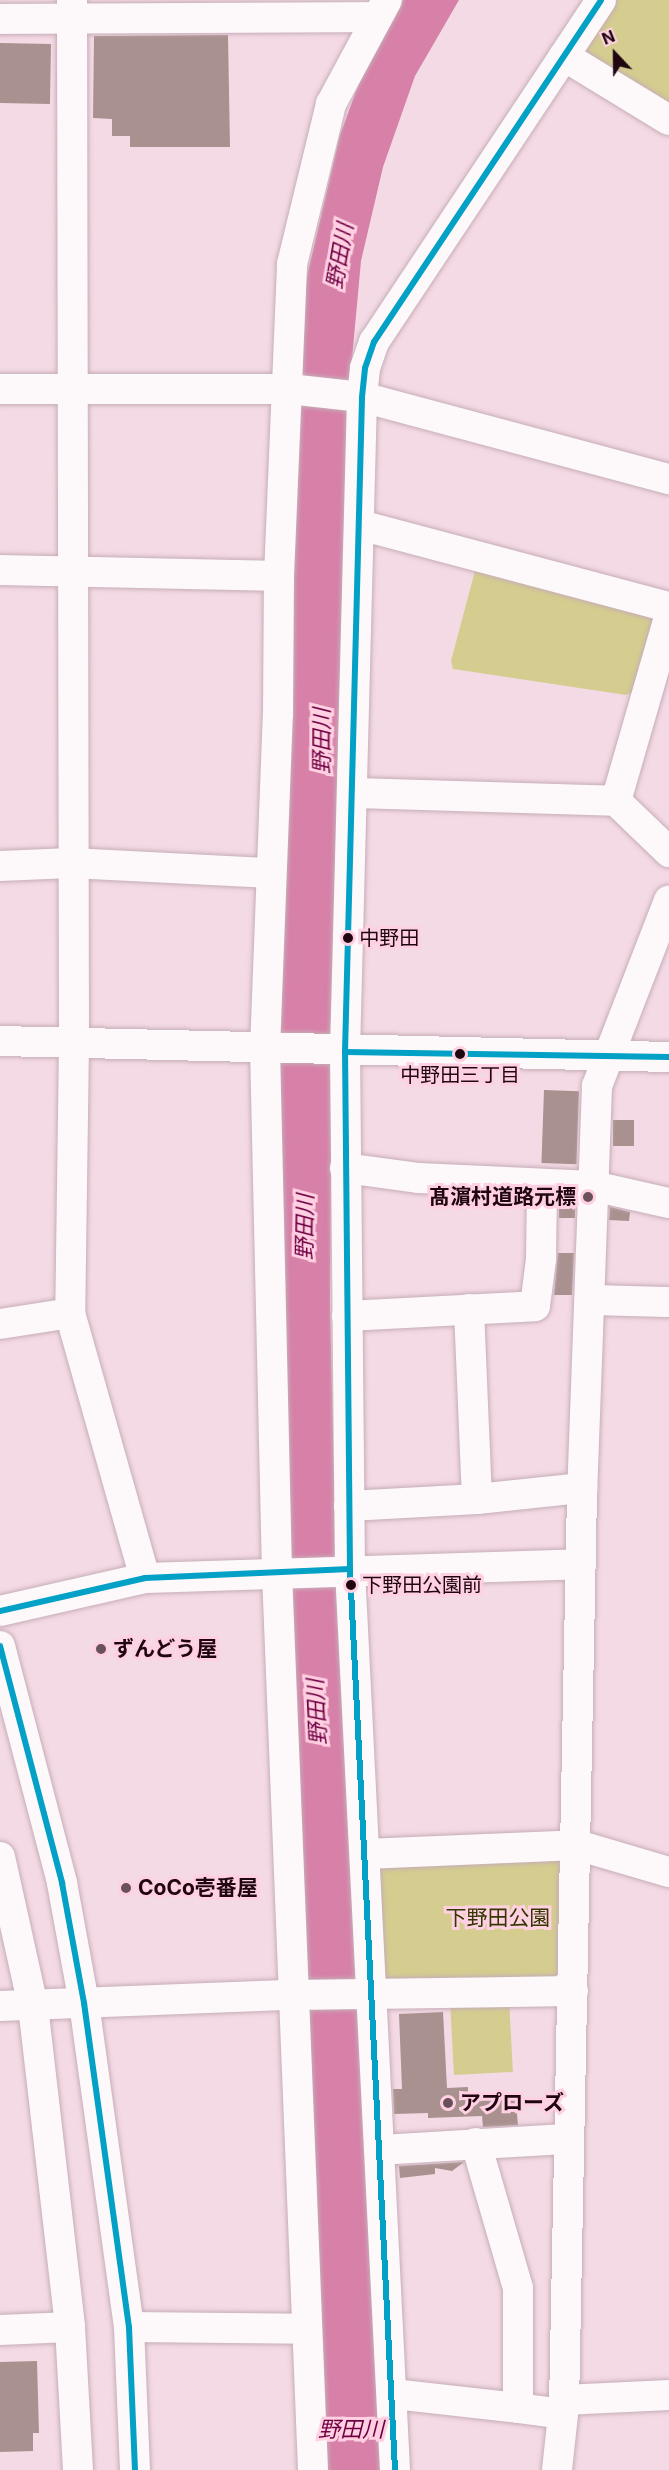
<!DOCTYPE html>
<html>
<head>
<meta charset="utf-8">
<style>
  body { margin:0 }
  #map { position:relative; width:669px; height:2470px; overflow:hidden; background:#f4dae5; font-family:Inter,"Noto Sans JP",sans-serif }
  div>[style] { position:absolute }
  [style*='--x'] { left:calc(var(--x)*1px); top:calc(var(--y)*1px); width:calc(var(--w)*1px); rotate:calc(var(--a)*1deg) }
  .green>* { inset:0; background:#d4cd8f; transform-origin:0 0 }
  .water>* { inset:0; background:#d780a8 }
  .building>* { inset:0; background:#a9918f; transform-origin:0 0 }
  .roads { filter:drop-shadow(0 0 2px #c6adb7) drop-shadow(0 0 2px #c6adb7) }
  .minor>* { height:30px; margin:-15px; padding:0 15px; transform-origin:15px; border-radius:15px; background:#fdf9fb }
  .bus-1>* { height:6px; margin:-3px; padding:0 3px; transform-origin:3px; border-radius:3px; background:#02a1c5 }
  .dots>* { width:16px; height:16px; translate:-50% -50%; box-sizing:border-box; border:3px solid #ffd0e2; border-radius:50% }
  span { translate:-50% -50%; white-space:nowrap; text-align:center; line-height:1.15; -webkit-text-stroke:6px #ffd0e2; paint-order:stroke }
  .bus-label { font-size:20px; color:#1f0611 }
  .left { translate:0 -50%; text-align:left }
  .poi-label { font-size:21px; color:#1f0611; font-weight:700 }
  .right { translate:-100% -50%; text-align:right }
  .park-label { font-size:21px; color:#343700 }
  .water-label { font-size:22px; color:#700043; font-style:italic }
  .north { position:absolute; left:585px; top:24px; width:60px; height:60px; -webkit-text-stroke:4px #ffd0e2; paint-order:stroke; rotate:338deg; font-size:16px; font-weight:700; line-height:24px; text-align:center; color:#1f0611 }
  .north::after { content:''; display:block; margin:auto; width:21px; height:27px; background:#1f0611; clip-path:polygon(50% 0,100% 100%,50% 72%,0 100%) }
</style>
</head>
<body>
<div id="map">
  <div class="green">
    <i style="clip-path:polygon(617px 0,669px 0,669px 103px,589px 59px,585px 49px)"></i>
    <i style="clip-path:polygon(476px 567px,650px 611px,655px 623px,637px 690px,626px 695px,453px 669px,451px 661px)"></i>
    <i style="clip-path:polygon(565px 1860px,564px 1966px,557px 1977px,391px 1984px,381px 1973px,374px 1872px,381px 1863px)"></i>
    <i style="left:509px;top:1998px;width:74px;height:59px;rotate:87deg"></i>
  </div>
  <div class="water">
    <i style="clip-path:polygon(398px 0,459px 0,415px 76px,383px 167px,361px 261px,350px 380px,332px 1024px,330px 1301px,336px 1577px,383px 2470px,322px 2470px,280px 1304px,280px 1025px,299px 372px,304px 289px,340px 135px,363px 72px)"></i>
  </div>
  <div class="building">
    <i style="clip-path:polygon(228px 35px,230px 147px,130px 147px,130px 136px,112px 136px,112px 119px,93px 118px,94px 36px)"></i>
    <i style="left:0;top:43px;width:51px;height:60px;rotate:1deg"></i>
    <i style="left:544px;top:1090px;width:35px;height:73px;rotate:2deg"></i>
    <i style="left:613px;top:1120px;width:21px;height:26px"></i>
    <i style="left:559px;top:1202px;width:16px;height:16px"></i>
    <i style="clip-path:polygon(610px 1207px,630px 1212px,629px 1221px,609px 1220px)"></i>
    <i style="clip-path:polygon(558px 1253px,574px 1253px,572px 1295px,554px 1295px)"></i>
    <i style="clip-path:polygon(443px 2012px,447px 2088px,468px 2087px,468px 2097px,515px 2092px,518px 2125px,483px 2127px,482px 2116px,428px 2118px,428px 2113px,394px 2114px,393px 2089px,402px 2089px,399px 2014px)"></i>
    <i style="clip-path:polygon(464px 2162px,452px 2171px,435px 2168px,435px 2174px,400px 2178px,399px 2166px)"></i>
    <i style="clip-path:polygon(37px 2361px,39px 2433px,33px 2433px,33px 2451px,0 2452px,0 2362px)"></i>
  </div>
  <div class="roads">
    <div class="minor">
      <i style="--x:72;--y:0;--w:1043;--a:89.89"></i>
      <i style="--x:74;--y:1043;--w:270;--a:90.8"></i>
      <i style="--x:70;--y:1313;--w:275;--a:74.2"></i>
      <i style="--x:0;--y:19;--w:377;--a:-0.3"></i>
      <i style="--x:564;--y:56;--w:123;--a:31.4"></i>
      <i style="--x:0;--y:389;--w:289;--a:0"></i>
      <i style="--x:289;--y:389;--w:73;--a:6.3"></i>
      <i style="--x:362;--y:397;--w:318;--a:15"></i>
      <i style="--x:360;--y:525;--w:320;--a:14.9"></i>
      <i style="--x:0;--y:570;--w:279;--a:1.2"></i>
      <i style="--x:354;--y:793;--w:262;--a:1.7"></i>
      <i style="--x:616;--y:801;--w:74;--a:43.9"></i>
      <i style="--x:616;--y:801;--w:191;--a:-73.9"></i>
      <i style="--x:0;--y:866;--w:71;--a:-2.4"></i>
      <i style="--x:71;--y:863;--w:200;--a:2.9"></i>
      <i style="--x:0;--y:1041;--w:669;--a:1.37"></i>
      <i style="--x:345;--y:1168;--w:75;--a:7.7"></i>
      <i style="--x:419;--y:1178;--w:174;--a:2.6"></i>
      <i style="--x:593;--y:1186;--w:78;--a:12.6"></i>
      <i style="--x:590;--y:1300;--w:79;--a:1.5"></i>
      <i style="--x:469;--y:1309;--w:190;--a:87.6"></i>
      <i style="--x:347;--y:1316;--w:188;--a:-3"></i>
      <i style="--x:535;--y:1306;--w:47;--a:-82.7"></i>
      <i style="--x:541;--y:1259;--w:75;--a:-89.2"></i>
      <i style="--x:0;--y:1324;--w:71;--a:-8.9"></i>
      <i style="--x:349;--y:1506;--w:128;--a:-3.1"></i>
      <i style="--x:477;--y:1499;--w:106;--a:-6"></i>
      <i style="--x:0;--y:1611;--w:149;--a:-12.8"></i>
      <i style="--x:145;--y:1578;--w:436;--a:-1.8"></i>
      <i style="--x:0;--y:1646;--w:245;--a:75.3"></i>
      <i style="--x:62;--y:1883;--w:122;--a:79.6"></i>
      <i style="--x:84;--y:2003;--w:327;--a:82.1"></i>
      <i style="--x:129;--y:2327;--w:143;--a:87.6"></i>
      <i style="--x:365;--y:1854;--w:212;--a:-2.4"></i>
      <i style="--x:577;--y:1845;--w:96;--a:16.4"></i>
      <i style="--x:0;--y:1857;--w:153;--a:77.5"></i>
      <i style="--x:33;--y:2006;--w:323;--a:83.4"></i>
      <i style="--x:70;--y:2327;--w:143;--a:86.8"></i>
      <i style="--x:0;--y:2006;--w:292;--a:-2.2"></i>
      <i style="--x:292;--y:1995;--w:281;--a:-0.8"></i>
      <i style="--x:380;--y:2150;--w:187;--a:-3.4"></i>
      <i style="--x:129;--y:2327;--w:177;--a:0.6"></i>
      <i style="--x:0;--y:2330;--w:70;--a:-2.5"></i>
      <i style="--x:394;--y:2394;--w:125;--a:6.4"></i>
      <i style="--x:518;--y:2408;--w:120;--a:-90"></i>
      <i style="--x:518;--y:2288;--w:151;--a:-106.2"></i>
      <i style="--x:518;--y:2408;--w:45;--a:7.6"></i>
      <i style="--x:563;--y:2414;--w:14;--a:-86"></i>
      <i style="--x:564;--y:2400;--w:105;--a:-2.7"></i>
      <i style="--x:313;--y:2470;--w:898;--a:-92.3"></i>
      <i style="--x:277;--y:1573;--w:524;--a:-91.31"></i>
      <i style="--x:265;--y:1049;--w:335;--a:-87.8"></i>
      <i style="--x:278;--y:714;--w:138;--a:-89.6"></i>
      <i style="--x:279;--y:576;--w:312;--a:-87.6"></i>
      <i style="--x:292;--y:264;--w:165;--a:-76.3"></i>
      <i style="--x:331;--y:104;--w:118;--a:-61.7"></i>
      <i style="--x:395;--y:2470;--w:902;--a:-92.86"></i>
      <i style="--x:350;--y:1569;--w:517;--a:-90.55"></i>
      <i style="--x:345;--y:1052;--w:655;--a:-88.51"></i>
      <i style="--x:362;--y:397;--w:29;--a:-84"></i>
      <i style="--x:365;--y:368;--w:28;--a:-71"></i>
      <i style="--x:374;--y:342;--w:410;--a:-56.4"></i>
      <i style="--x:557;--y:2470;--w:64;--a:-83.8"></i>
      <i style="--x:564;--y:2406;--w:910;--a:-88.87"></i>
      <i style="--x:582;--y:1496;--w:410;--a:-87.9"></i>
      <i style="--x:597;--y:1086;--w:199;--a:-68.8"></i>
    </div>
  </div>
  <div class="bus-1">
    <i style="--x:345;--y:1052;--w:324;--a:0.9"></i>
    <i style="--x:0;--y:1611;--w:149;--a:-12.8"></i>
    <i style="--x:145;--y:1578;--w:205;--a:-2.5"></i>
    <i style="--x:0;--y:1646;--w:245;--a:75.3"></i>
    <i style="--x:62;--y:1883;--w:122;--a:79.6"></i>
    <i style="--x:84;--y:2003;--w:327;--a:82.1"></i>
    <i style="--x:129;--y:2327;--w:143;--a:87.6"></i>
    <i style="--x:395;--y:2470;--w:902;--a:-92.86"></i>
    <i style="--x:350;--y:1569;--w:517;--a:-90.55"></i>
    <i style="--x:345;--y:1052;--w:655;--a:-88.51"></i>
    <i style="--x:362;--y:397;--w:29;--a:-84"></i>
    <i style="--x:365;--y:368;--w:28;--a:-71"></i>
    <i style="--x:374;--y:342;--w:410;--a:-56.4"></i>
  </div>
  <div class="dots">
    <i style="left:348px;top:938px;background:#1f0611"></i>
    <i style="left:460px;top:1054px;background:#1f0611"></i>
    <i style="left:588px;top:1197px;background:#6a505b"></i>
    <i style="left:351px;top:1585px;background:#1f0611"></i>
    <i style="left:101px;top:1649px;background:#6a505b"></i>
    <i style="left:126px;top:1888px;background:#6a505b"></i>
    <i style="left:448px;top:2103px;background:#6a505b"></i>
  </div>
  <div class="bus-label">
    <span class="left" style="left:359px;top:938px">中野田</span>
    <span style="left:460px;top:1075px">中野田三丁目</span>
    <span class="left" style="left:362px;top:1585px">下野田公園前</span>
  </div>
  <div class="poi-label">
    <span class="right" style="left:576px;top:1197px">髙濵村道路元標</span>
    <span class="left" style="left:113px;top:1649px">ずんどう屋</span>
    <span class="left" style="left:138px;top:1888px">CoCo壱番屋</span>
    <span class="left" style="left:460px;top:2103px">アプローズ</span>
  </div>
  <div class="park-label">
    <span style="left:498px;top:1918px">下野田公園</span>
  </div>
  <div class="water-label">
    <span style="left:340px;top:256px;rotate:-80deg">野田川</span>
    <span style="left:322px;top:741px;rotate:-90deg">野田川</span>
    <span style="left:305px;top:1227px;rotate:-89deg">野田川</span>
    <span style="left:317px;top:1712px;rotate:-93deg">野田川</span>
    <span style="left:351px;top:2430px">野田川</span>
  </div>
  <div class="north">N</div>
</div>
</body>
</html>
